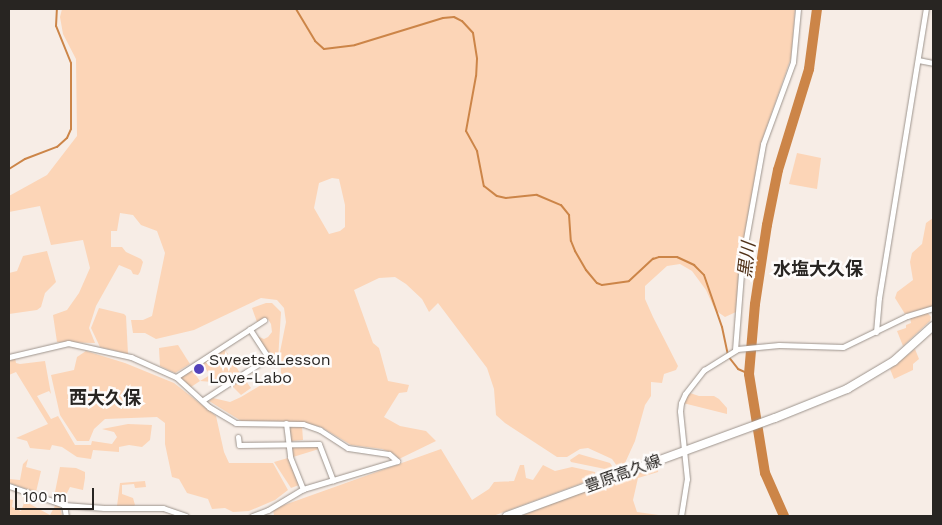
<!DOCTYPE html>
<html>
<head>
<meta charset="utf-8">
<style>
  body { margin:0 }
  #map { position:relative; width:942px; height:525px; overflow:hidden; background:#f7ede6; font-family:"Work Sans","Noto Sans JP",sans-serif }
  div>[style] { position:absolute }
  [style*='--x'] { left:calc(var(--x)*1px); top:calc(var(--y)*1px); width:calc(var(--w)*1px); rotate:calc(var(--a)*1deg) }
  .green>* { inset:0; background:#fcd5b7 }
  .stream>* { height:2px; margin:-1px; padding:0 1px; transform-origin:1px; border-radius:1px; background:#cc8548 }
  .river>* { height:10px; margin:-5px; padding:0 5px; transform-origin:5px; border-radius:5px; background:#cc8548 }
  .roads { filter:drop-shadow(0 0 1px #9d948d) drop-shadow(0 0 1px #9d948d) }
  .minor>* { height:5px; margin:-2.5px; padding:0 2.5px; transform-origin:2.5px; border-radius:2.5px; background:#fff }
  .secondary>* { height:8px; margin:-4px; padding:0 4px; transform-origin:4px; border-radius:4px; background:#fff }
  .dots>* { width:14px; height:14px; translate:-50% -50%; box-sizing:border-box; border:2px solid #fefcfb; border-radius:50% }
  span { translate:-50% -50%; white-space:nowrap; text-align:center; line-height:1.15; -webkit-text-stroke:5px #fefcfb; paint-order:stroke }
  .poi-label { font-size:16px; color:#282522 }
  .left { translate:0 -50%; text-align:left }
  .street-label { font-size:16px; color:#282522 }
  .water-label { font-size:18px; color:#503118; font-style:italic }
  .neighbourhood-label { font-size:18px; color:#282522; font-weight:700 }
  .frame { position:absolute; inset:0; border:10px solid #282522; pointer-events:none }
  .scale { position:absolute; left:15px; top:488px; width:79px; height:22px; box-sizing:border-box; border:2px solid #282522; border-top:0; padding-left:6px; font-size:15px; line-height:18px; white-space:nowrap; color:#282522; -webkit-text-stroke:4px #fefcfb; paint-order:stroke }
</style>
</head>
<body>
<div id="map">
  <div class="green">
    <i style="clip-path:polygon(evenodd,62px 9px,795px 9px,791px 58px,761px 143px,740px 260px,736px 312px,725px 317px,715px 310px,706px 290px,692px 271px,680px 264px,667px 266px,645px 286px,645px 299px,653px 317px,678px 366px,676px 370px,664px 374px,662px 383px,651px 382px,651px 396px,645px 405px,635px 441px,625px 463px,617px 466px,612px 459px,588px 448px,580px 449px,567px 457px,557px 457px,505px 423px,496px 415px,494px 389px,487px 368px,438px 303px,429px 312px,422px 299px,406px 284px,395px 277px,379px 278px,354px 290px,373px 343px,379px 348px,388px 381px,409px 385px,407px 392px,399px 393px,384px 417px,400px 426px,426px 431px,436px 441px,399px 459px,394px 454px,382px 449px,351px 445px,321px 427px,302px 422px,243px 422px,209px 401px,213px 398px,230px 402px,241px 397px,281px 373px,280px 352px,286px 322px,284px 308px,277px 300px,261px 298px,194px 330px,156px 339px,145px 333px,133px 333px,131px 320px,143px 320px,152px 316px,165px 253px,157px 231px,141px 225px,133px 215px,120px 213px,117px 231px,111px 231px,111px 247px,122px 247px,126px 252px,141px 259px,143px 262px,140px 272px,138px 275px,133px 274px,131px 270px,119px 265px,96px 306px,89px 328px,95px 343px,57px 342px,53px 315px,67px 310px,79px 293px,90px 268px,83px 240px,51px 245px,40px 206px,9px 212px,9px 196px,47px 175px,77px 136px,76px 59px,63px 34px,60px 17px,62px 9px,332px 178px,339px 179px,345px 205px,345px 227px,340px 231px,329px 234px,314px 208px,319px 183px,332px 178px)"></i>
    <i style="clip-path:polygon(797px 153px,821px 158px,817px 189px,789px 184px)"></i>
    <i style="clip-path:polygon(933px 218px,933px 306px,905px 314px,895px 298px,897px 292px,913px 280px,910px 262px,912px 253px,922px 244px,926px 223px)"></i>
    <i style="clip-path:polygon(47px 251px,56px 282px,45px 293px,41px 307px,37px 310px,9px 314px,9px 273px,17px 271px,23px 256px)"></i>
    <i style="clip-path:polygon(266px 303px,272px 303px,281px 312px,278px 360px,269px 355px,257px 336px,264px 339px,268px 337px,272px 332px,271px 324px,268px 319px,257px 322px,252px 308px)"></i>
    <i style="clip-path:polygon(99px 308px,124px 314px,126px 316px,128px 354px,100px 347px,91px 328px)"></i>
    <i style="clip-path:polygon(926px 311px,931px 317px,930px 321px,903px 346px,897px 331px,906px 328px,906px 325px,911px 323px,910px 317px)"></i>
    <i style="clip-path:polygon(178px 345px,190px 364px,175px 373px,160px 366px,159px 348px)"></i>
    <i style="clip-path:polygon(224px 348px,240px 373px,225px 383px,200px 381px,191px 387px,180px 378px,192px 370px,200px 381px,210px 375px,202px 363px)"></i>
    <i style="clip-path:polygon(915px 349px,919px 359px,913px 364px,913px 370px,894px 379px,890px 369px)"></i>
    <i style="clip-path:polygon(86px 351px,125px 363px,174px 383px,216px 416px,224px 452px,229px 463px,273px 463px,288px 490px,275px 500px,249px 511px,233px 512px,225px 508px,212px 509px,208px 499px,187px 493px,179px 479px,172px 477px,165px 444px,165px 423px,157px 417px,105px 419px,94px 429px,89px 441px,77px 441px,60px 415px,51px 375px,74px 370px,77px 357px)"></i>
    <i style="clip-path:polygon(15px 357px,16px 363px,20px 364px,45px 361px,51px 394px,49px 391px,37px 396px,51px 419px,58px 416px,75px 445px,91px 445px,92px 441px,112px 444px,117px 437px,114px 432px,102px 429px,128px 424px,152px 425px,150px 440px,142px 447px,129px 445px,119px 447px,119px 452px,93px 450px,91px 459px,77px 457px,62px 447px,52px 445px,50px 450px,30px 448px,27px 441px,16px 438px,48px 424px,16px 372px,9px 375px,9px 359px)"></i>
    <i style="clip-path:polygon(243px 377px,251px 388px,241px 395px,231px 385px)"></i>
    <i style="clip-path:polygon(690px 393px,699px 396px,714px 396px,719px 399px,727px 408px,727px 414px,683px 403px)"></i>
    <i style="clip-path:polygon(291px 426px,302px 426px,303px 440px,292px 441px,289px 439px,289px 430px)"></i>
    <i style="clip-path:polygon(316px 445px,319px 449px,293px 457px,290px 450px,293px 446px)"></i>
    <i style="clip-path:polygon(441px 449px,472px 500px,489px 489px,494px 482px,514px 481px,520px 465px,524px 465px,526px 478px,533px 480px,543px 465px,555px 471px,572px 467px,595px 472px,596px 478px,493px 516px,274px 516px,273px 509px)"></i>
    <i style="clip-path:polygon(579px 454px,610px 463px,614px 469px,610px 470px,571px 462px,570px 460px)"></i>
    <i style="clip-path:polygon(288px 458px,299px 485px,291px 488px,274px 462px)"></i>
    <i style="clip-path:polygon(28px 459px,26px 467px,41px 471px,36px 492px,9px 483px,9px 479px,20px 480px,23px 464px)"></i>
    <i style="clip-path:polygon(659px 465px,658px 472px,638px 478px,633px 500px,637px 512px,666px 516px,521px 516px,604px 483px)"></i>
    <i style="clip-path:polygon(60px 467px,76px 468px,85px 472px,85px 478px,83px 490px,70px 487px,63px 501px,54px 497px)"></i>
    <i style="clip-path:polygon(145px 481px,146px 487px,135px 488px,134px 484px,122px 485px,122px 494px,133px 498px,135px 505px,134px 506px,117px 506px,120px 483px)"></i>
    <i style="clip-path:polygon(27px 495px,29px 495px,28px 503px,50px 515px,56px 504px,60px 506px,62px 516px,9px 516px,9px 499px,13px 500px,12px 507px,21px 511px)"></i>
  </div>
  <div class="stream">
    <i style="--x:296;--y:9;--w:37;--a:59"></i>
    <i style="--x:315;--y:41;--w:12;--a:42"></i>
    <i style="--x:324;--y:49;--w:31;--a:-7"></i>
    <i style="--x:355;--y:45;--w:92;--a:-17.1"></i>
    <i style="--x:443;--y:18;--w:11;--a:-5"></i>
    <i style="--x:454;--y:17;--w:9;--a:27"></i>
    <i style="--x:462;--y:21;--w:16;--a:47"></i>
    <i style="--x:473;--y:33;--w:26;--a:81"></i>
    <i style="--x:477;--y:59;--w:17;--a:93"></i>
    <i style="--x:476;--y:76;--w:56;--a:100.3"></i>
    <i style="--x:466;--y:131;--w:23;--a:61"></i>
    <i style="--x:477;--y:151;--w:36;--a:79"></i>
    <i style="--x:484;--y:186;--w:16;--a:38"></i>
    <i style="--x:497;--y:196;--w:9;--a:13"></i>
    <i style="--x:506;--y:198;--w:31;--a:-6"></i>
    <i style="--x:537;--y:195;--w:26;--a:23"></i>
    <i style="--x:561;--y:205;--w:13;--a:51"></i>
    <i style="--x:569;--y:215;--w:26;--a:86"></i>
    <i style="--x:571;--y:241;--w:11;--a:68"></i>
    <i style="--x:575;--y:251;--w:22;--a:60"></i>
    <i style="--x:586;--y:270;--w:17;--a:50"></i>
    <i style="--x:597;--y:283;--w:5;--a:22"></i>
    <i style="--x:602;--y:285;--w:27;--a:-8"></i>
    <i style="--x:629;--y:281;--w:33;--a:-43"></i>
    <i style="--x:653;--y:259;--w:6;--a:-18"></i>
    <i style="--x:659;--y:257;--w:18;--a:0"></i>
    <i style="--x:677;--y:257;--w:19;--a:25"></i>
    <i style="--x:694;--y:265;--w:14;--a:45"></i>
    <i style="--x:704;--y:275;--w:55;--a:70.9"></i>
    <i style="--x:722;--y:327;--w:30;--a:78"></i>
    <i style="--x:728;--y:356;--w:16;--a:52"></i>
    <i style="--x:738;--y:369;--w:12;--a:24"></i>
    <i style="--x:9;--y:169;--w:19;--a:-32"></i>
    <i style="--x:25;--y:159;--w:34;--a:-21"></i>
    <i style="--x:57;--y:147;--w:13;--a:-42"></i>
    <i style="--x:67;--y:138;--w:10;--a:-66"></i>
    <i style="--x:71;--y:129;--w:66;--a:-90"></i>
    <i style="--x:71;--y:63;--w:40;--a:-112"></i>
    <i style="--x:56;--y:26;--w:17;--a:-87"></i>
  </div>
  <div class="river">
    <i style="--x:784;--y:516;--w:47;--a:-113.8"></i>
    <i style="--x:765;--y:473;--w:100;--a:-99.2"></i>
    <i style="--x:749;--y:374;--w:70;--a:-85.1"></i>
    <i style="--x:755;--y:304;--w:80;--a:-81.4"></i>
    <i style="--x:767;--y:225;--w:56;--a:-78.7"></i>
    <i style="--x:778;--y:170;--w:106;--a:-72.9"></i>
    <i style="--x:809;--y:69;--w:61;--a:-82.4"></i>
  </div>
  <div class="roads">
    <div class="minor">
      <i style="--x:918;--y:60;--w:15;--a:11"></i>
      <i style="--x:876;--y:332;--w:34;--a:-85"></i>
      <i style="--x:879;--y:298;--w:293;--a:-80.8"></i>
      <i style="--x:735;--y:350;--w:89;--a:-85.5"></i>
      <i style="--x:742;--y:261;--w:119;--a:-79.8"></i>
      <i style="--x:763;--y:144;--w:87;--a:-69.9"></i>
      <i style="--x:793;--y:62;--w:53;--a:-84.6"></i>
      <i style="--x:9;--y:357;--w:61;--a:-13.3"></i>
      <i style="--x:68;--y:343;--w:65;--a:12.5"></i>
      <i style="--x:131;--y:357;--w:49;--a:24"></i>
      <i style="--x:176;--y:377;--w:45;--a:42.3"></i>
      <i style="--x:209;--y:407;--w:31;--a:31"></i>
      <i style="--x:236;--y:423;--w:67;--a:0.9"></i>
      <i style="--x:303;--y:424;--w:18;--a:19"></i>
      <i style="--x:320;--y:430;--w:33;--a:33"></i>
      <i style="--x:348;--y:448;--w:41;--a:8.3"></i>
      <i style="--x:389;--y:454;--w:11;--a:41"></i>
      <i style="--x:397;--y:461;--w:98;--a:163.4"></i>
      <i style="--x:303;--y:489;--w:41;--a:149"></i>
      <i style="--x:268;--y:510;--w:17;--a:159"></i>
      <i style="--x:176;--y:377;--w:105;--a:-32.9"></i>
      <i style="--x:203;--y:400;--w:75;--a:-33.1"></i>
      <i style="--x:266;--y:359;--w:5;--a:-90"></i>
      <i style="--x:266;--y:354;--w:30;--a:-123"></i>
      <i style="--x:286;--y:423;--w:34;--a:83"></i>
      <i style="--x:290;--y:457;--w:35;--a:68"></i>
      <i style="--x:238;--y:437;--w:8;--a:83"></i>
      <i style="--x:239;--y:445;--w:80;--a:-0.7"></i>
      <i style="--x:319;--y:444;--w:39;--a:69"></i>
      <i style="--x:9;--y:486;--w:58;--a:19.1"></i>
      <i style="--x:64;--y:505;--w:40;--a:4.3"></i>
      <i style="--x:104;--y:508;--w:59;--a:0"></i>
      <i style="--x:163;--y:508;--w:24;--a:19"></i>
      <i style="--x:64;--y:505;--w:11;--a:80"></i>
      <i style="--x:681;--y:516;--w:37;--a:-81"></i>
      <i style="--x:687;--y:479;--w:68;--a:-95.9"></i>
      <i style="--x:680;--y:411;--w:8;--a:-83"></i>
      <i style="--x:681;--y:403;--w:10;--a:-66"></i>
      <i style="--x:685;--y:394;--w:31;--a:-52"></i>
      <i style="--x:704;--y:370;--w:39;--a:-32"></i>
      <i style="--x:737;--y:349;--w:42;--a:-5.4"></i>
      <i style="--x:779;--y:345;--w:64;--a:1.8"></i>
      <i style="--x:843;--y:347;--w:71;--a:-25.8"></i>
      <i style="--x:907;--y:316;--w:27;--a:-17"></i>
    </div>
    <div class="secondary">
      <i style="--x:507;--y:516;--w:285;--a:-20.1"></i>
      <i style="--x:775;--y:418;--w:78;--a:-21.9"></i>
      <i style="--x:847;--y:389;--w:55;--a:-30.8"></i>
      <i style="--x:894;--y:361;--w:52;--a:-41.9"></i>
    </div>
  </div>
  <div class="dots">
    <i style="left:199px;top:369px;background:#5342ba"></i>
  </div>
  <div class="poi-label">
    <span class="left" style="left:209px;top:369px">Sweets&amp;Lesson<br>Love-Labo</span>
  </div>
  <div class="street-label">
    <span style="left:623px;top:474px;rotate:-20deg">豊原高久線</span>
  </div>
  <div class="water-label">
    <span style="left:747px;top:260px;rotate:-83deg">黒川</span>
  </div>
  <div class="neighbourhood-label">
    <span style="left:818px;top:269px">水塩大久保</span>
    <span style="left:105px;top:398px">西大久保</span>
  </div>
  <div class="frame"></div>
  <div class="scale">100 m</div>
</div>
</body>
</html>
